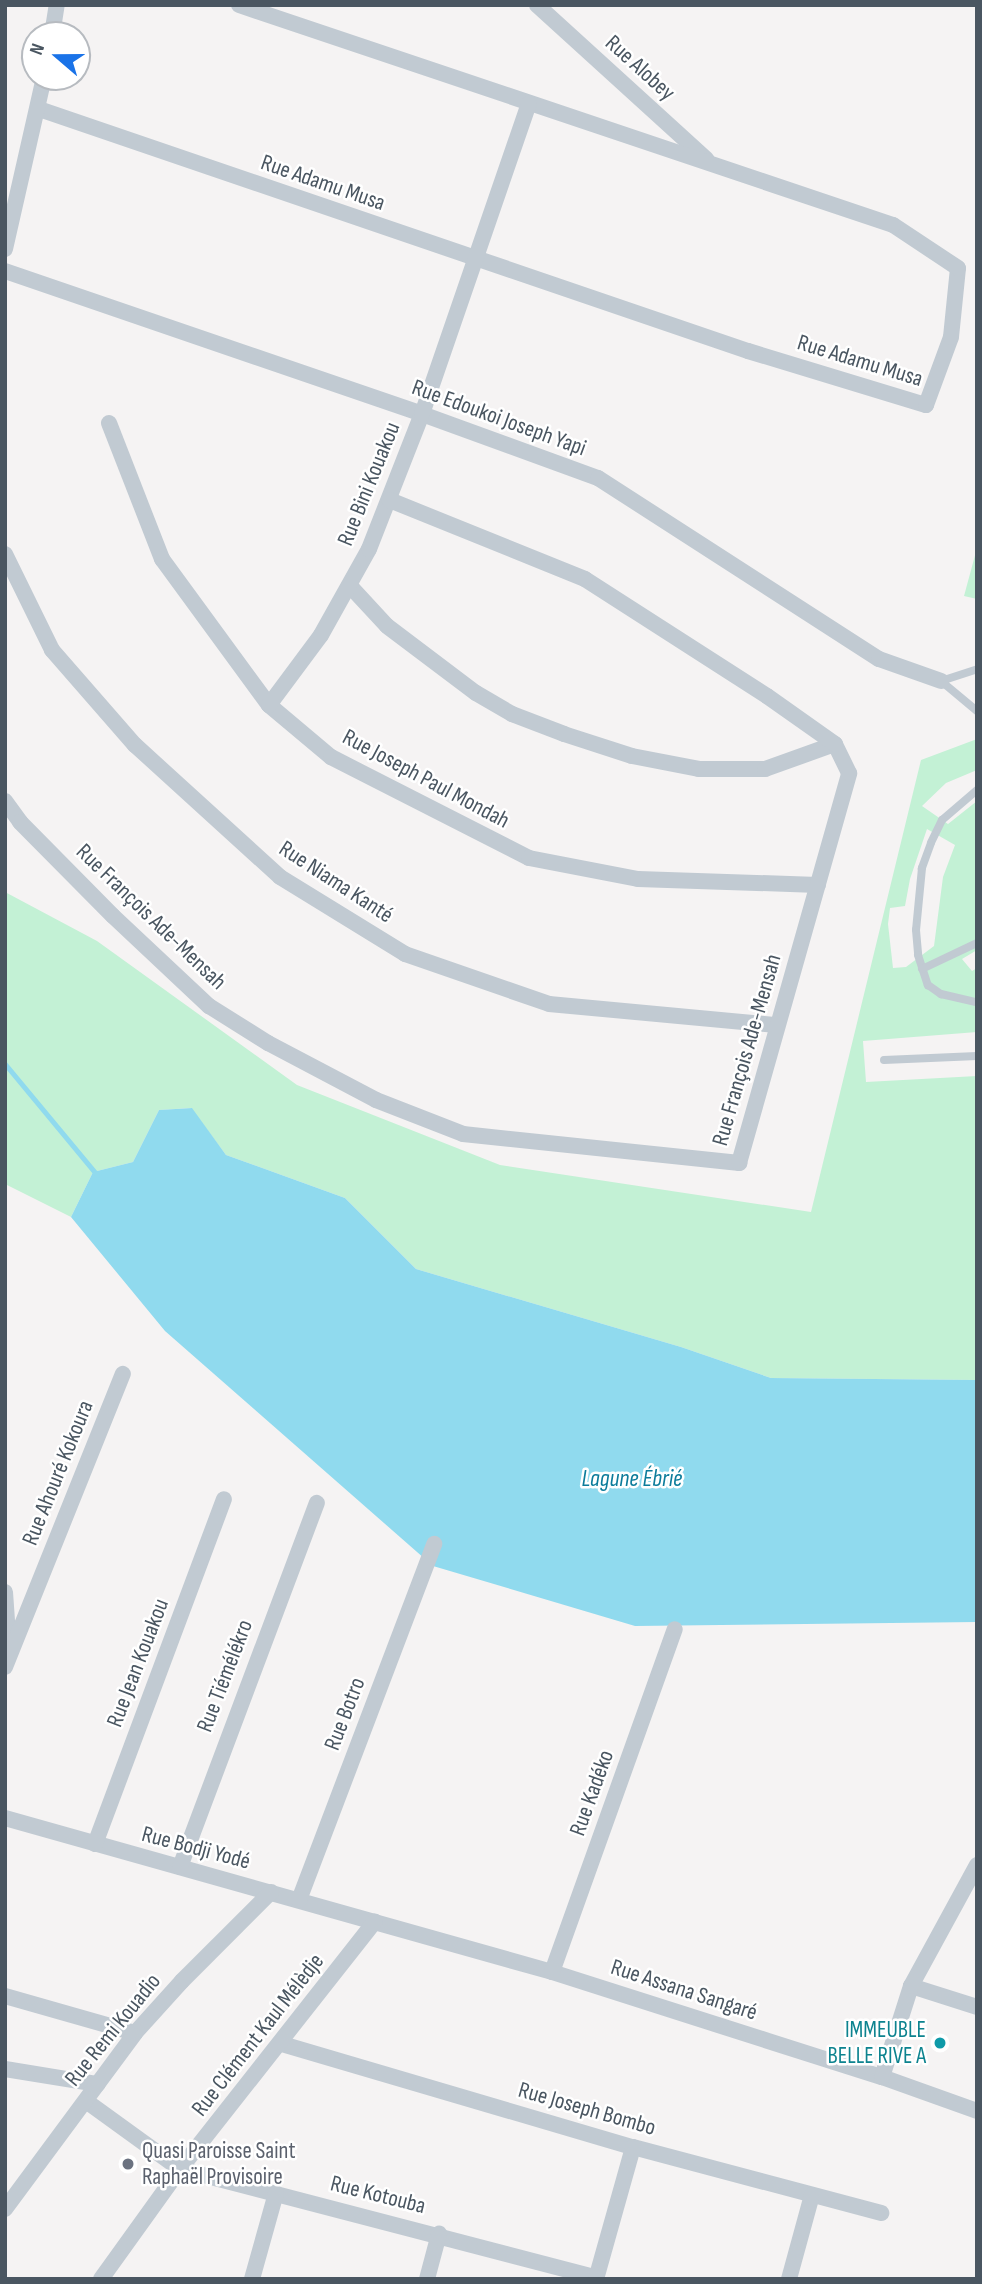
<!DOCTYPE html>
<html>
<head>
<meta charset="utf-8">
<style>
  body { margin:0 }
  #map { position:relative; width:982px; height:2284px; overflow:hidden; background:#f5f3f3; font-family:"Sofia Sans Condensed",sans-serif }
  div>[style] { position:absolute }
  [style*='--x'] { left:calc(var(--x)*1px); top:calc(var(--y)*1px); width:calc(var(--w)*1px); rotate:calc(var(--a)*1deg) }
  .green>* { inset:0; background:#c3f1d5 }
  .water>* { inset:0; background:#90daee }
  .stream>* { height:5px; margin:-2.5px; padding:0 2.5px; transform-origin:2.5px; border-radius:2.5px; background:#90daee }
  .lane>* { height:8px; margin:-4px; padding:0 4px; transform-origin:4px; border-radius:4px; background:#c1cad2 }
  .street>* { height:16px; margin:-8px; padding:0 8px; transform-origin:8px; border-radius:8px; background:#c1cad2 }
  .dots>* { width:19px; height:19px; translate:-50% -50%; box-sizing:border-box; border:4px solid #fff; border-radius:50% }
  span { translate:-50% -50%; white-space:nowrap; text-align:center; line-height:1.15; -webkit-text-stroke:5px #fff; paint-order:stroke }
  .street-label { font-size:23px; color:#4a5661 }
  .culture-label { font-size:23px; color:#0d838f }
  .right { translate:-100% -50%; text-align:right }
  .worship-label { font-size:23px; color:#5b616d }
  .left { translate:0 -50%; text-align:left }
  .water-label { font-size:24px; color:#0c7c9b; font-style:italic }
  .frame { position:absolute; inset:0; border:7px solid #4a5661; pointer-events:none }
  .north { position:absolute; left:21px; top:21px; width:70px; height:70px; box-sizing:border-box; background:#fff; border:2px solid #b7bbc0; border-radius:50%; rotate:290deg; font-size:19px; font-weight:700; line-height:28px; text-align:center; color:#4a5661 }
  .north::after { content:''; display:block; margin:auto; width:24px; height:32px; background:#1a73e8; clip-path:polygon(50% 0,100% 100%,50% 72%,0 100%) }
</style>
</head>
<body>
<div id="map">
  <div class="green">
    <i style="clip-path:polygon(977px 548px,977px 599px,964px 596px)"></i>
    <i style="clip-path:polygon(evenodd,977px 739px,977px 770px,946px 783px,922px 806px,948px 824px,977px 801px,977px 950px,962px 959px,972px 971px,977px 968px,977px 1032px,863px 1041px,866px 1082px,977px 1076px,977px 1380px,771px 1378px,681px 1347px,416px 1269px,345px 1198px,226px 1155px,191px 1108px,159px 1110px,133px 1162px,93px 1172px,71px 1217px,5px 1184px,5px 892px,97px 941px,297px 1085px,500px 1165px,811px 1212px,921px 760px,977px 739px,927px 829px,955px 845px,943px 877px,934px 946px,906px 967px,893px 968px,888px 924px,890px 908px,905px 906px,910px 879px,927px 829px)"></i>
  </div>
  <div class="water">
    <i style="clip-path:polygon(192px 1108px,226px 1155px,345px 1198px,416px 1269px,681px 1347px,771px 1378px,977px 1380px,977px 1622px,635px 1626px,433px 1566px,165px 1331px,71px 1217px,93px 1172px,133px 1162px,159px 1110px)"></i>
  </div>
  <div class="stream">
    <i style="--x:5;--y:1064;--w:144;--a:50.3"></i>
  </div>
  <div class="lane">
    <i style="--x:941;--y:681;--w:47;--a:39.8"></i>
    <i style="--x:941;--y:681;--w:38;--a:-18"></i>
    <i style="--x:977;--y:790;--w:46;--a:139.4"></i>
    <i style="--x:942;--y:820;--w:25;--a:116"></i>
    <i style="--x:931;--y:843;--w:27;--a:110"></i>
    <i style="--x:922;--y:868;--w:62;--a:95.5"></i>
    <i style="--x:916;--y:930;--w:25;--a:85"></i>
    <i style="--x:918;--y:955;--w:32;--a:72"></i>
    <i style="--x:928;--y:985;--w:16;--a:35"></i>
    <i style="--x:941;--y:994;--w:37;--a:13"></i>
    <i style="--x:922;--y:969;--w:61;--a:-25.3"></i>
    <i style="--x:884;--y:1060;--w:93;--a:-2.5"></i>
  </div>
  <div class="street">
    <i style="--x:537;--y:5;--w:229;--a:42.3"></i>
    <i style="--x:52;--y:35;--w:30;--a:-81"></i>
    <i style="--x:39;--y:109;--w:749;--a:18.85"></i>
    <i style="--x:748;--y:351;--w:186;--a:16.9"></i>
    <i style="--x:926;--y:405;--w:72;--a:-69.8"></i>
    <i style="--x:951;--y:337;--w:69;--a:-84.2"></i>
    <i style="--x:958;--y:268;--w:78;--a:-146.5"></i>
    <i style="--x:893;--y:225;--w:690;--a:-161.41"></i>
    <i style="--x:5;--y:249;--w:176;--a:-77.2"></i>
    <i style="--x:5;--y:271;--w:441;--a:18.9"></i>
    <i style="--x:422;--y:414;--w:187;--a:20"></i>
    <i style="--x:598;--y:478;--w:334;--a:32.8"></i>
    <i style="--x:879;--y:659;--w:66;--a:19.5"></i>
    <i style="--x:109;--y:423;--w:146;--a:68.7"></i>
    <i style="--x:162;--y:559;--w:181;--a:53.8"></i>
    <i style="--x:269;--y:705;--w:81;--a:40"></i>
    <i style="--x:331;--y:757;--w:222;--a:27"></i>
    <i style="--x:529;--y:858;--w:111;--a:10.9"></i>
    <i style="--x:638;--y:879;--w:180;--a:1.9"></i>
    <i style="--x:5;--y:554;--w:107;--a:63.9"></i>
    <i style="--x:52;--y:650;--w:126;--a:48.9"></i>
    <i style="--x:135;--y:745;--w:196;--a:42.3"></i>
    <i style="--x:280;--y:877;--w:147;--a:31.6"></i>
    <i style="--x:405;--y:954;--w:152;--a:19.1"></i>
    <i style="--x:549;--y:1004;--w:229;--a:5.3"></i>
    <i style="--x:350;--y:586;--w:54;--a:47.2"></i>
    <i style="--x:387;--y:626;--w:111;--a:37"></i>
    <i style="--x:476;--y:693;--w:42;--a:30.3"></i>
    <i style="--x:512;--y:714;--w:56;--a:21"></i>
    <i style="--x:564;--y:734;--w:71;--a:17.9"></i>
    <i style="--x:632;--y:756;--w:68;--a:11"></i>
    <i style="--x:699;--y:769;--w:66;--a:0"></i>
    <i style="--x:765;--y:769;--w:74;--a:-19.7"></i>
    <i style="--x:269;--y:705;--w:87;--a:-53.4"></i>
    <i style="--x:321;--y:635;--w:98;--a:-60.8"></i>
    <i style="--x:369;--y:549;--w:145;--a:-68.6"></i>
    <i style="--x:422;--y:414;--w:328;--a:-71"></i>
    <i style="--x:5;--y:801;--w:26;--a:54"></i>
    <i style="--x:20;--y:822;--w:132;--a:45.3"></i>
    <i style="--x:113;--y:916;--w:132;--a:43.2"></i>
    <i style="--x:209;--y:1006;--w:70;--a:32.1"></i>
    <i style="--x:268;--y:1043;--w:122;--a:27.8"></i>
    <i style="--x:376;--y:1100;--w:93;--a:21.3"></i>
    <i style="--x:463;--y:1134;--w:278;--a:6"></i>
    <i style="--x:739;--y:1163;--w:405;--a:-74.2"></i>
    <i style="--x:849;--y:773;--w:32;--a:-116"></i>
    <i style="--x:835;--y:744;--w:83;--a:-144.8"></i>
    <i style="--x:767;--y:696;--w:216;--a:-147.3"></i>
    <i style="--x:585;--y:579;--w:211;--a:-158"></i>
    <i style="--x:5;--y:1592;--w:57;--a:86"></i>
    <i style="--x:5;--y:1667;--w:316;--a:-68.1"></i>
    <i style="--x:5;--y:1818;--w:568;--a:15.72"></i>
    <i style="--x:552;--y:1972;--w:346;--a:17.7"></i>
    <i style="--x:882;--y:2077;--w:101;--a:19.7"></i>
    <i style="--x:95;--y:1844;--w:368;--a:-69.5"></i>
    <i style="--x:180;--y:1867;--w:389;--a:-69.4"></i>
    <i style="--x:299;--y:1900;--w:381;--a:-69.2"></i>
    <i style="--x:552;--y:1972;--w:364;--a:-70.3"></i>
    <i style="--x:911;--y:1986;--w:69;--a:17.7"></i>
    <i style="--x:5;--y:1996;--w:135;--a:15.9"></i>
    <i style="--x:282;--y:2044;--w:366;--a:16.4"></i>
    <i style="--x:633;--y:2147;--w:257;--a:14.9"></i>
    <i style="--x:5;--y:2069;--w:94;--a:9.2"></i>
    <i style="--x:882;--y:2077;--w:96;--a:-72.3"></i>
    <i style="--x:911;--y:1986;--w:138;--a:-61.4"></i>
    <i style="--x:86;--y:2101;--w:116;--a:35.9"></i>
    <i style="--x:180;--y:2169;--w:430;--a:14.6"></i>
    <i style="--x:5;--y:2209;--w:219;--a:-53.5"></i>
    <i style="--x:135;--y:2033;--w:70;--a:-47.9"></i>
    <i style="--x:182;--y:1981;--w:126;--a:-45"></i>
    <i style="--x:101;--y:2279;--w:135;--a:-54.3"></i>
    <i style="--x:180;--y:2169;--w:315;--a:-51.8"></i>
    <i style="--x:252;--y:2279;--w:89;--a:-74.4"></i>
    <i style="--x:427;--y:2279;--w:47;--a:-75.1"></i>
    <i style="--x:596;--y:2279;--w:137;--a:-74.3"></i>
    <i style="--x:789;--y:2279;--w:87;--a:-74.7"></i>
  </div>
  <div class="dots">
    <i style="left:940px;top:2043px;background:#0f9aa8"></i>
    <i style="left:128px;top:2164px;background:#6b7280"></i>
  </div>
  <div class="street-label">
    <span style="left:640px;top:68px;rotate:42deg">Rue Alobey</span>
    <span style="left:323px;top:183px;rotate:19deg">Rue Adamu Musa</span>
    <span style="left:860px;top:361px;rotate:17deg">Rue Adamu Musa</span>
    <span style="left:499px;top:418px;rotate:20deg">Rue Edoukoi Joseph Yapi</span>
    <span style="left:369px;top:484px;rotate:-68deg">Rue Bini Kouakou</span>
    <span style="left:426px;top:779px;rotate:28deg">Rue Joseph Paul Mondah</span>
    <span style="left:336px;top:882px;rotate:33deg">Rue Niama Kanté</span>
    <span style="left:151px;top:917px;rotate:44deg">Rue François Ade-Mensah</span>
    <span style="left:747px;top:1050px;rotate:-74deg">Rue François Ade-Mensah</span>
    <span style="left:58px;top:1473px;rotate:-68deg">Rue Ahouré Kokoura</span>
    <span style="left:138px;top:1663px;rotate:-69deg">Rue Jean Kouakou</span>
    <span style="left:225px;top:1676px;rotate:-69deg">Rue Tiémélékro</span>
    <span style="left:345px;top:1714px;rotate:-69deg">Rue Botro</span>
    <span style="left:592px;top:1793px;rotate:-70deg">Rue Kadéko</span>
    <span style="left:196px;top:1848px;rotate:15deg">Rue Bodji Yodé</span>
    <span style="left:684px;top:1990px;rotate:18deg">Rue Assana Sangaré</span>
    <span style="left:113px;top:2030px;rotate:-51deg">Rue Remi Kouadio</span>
    <span style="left:258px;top:2035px;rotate:-52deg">Rue Clément Kaul Mélèdje</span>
    <span style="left:587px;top:2109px;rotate:16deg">Rue Joseph Bombo</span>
    <span style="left:378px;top:2195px;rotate:14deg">Rue Kotouba</span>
  </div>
  <div class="culture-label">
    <span class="right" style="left:926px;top:2043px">IMMEUBLE<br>BELLE RIVE A</span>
  </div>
  <div class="worship-label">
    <span class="left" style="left:142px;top:2164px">Quasi Paroisse Saint<br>Raphaël Provisoire</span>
  </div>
  <div class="water-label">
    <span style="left:632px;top:1479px">Lagune Ébrié</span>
  </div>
  <div class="frame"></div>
  <div class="north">N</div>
</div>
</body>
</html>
